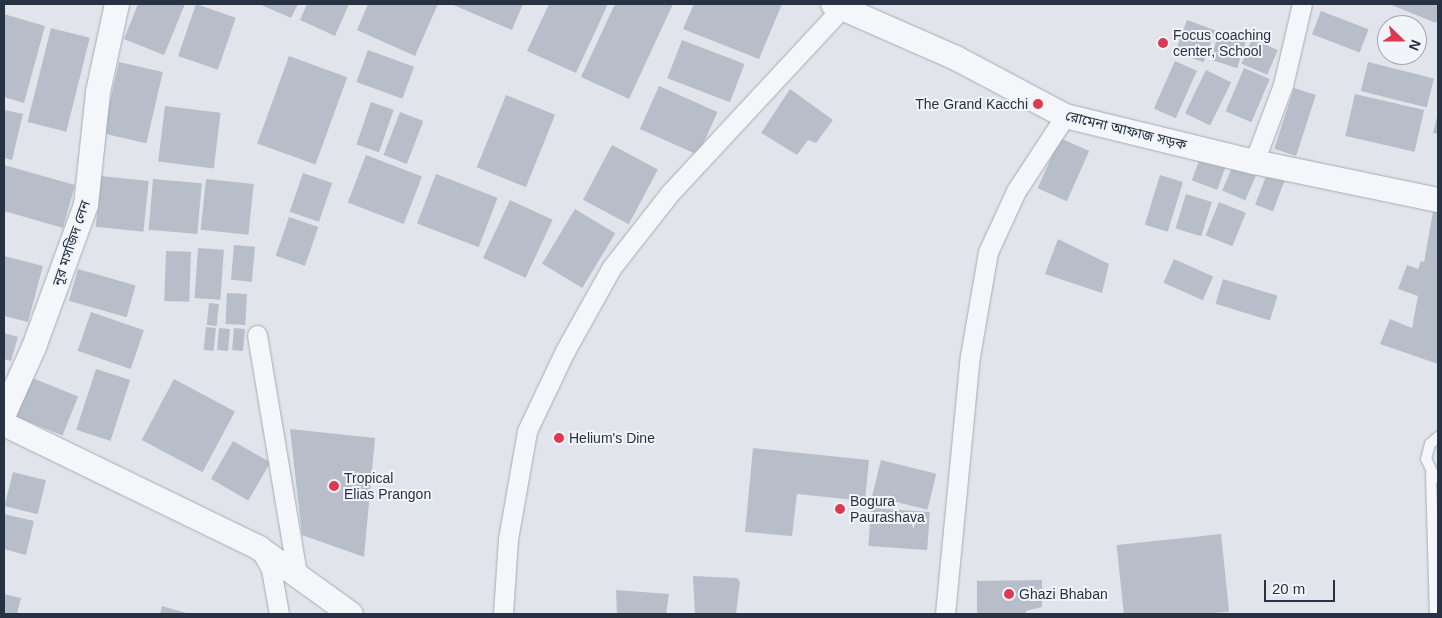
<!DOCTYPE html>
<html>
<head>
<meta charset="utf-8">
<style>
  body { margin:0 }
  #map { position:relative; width:1442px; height:618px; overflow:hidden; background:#e1e5eb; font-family:Helvetica,"Noto Sans Bengali",sans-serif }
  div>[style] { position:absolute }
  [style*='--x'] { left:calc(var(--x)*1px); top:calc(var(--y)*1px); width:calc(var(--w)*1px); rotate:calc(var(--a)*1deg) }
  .building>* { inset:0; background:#b8bec9; transform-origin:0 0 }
  .roads { filter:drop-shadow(0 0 1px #a5acb6) drop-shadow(0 0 1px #a5acb6) }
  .service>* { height:10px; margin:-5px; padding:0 5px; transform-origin:5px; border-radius:5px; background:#f4f6f9 }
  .minor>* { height:19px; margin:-9.5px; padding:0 9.5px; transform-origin:9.5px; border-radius:9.5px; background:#f4f6f9 }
  .tertiary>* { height:24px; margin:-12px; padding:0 12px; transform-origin:12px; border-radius:12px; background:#f4f6f9 }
  .dots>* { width:14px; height:14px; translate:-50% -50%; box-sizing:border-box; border:2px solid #f1f4f8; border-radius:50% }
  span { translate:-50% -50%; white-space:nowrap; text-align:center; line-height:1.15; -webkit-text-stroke:4px #f1f4f8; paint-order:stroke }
  .poi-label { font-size:14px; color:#273245 }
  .left { translate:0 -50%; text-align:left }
  .right { translate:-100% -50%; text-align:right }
  .street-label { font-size:14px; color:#273245 }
  .frame { position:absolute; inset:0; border:5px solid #273245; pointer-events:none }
  .north { position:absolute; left:1377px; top:15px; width:50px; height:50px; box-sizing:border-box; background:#f1f4f8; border:1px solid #a0a6b0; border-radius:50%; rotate:112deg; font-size:14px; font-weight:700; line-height:20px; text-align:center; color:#273245 }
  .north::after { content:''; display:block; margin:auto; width:18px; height:22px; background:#dc3a50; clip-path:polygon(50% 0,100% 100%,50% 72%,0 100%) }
  .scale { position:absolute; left:1264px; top:580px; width:71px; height:22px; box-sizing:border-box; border:2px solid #273245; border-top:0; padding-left:6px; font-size:15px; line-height:18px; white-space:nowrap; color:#273245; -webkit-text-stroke:4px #f1f4f8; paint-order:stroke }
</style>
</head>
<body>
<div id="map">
  <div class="building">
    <i style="clip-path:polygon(138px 4px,185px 4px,164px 55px,124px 39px)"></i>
    <i style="left:196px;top:4px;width:42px;height:55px;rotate:19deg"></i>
    <i style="clip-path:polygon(259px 4px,298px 4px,291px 18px)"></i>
    <i style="clip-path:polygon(307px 4px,349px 4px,335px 36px,300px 20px)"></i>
    <i style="clip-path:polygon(368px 4px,438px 4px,415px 56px,357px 30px)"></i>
    <i style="clip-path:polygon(451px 4px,523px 4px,512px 30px)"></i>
    <i style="clip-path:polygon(549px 4px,608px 4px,576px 73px,527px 51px)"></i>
    <i style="clip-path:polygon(615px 4px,673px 4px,629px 99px,581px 77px)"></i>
    <i style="clip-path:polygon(694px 4px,782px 4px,759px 59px,683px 29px)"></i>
    <i style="clip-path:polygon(1389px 4px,1438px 4px,1438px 18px,1436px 23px)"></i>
    <i style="left:1321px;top:11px;width:51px;height:25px;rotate:21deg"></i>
    <i style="clip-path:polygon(4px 14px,45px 26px,24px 103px,4px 97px)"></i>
    <i style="left:1187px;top:20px;width:30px;height:34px;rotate:20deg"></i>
    <i style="left:51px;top:28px;width:40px;height:97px;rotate:14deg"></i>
    <i style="left:1220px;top:30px;width:28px;height:31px;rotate:18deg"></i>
    <i style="left:1252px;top:39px;width:28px;height:27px;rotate:23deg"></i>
    <i style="left:682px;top:40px;width:67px;height:41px;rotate:21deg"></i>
    <i style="left:368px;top:50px;width:49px;height:34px;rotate:20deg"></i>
    <i style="left:289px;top:56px;width:62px;height:93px;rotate:20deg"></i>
    <i style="left:1175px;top:61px;width:24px;height:52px;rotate:24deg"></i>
    <i style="left:119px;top:62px;width:45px;height:73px;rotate:13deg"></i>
    <i style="left:1368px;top:62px;width:68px;height:30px;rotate:14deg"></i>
    <i style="left:1244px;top:68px;width:28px;height:47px;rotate:23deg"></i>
    <i style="left:1206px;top:70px;width:28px;height:48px;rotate:26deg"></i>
    <i style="left:659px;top:86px;width:64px;height:47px;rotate:24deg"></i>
    <i style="left:1294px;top:88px;width:23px;height:64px;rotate:18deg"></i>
    <i style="clip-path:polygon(790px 89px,833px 120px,816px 143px,808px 140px,797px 155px,761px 133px)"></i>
    <i style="left:1355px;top:94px;width:71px;height:43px;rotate:13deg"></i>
    <i style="left:506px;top:95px;width:53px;height:78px;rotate:22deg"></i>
    <i style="left:371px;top:102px;width:24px;height:45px;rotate:19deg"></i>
    <i style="left:165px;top:106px;width:56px;height:56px;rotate:7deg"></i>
    <i style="clip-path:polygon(4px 110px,23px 114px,12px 160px,4px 158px)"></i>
    <i style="left:400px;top:112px;width:25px;height:46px;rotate:21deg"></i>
    <i style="clip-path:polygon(1438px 113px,1438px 134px,1433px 133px)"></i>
    <i style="left:1060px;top:138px;width:32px;height:55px;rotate:24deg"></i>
    <i style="left:612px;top:145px;width:52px;height:62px;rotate:28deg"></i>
    <i style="left:366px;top:155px;width:60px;height:51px;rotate:21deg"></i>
    <i style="left:1200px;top:158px;width:27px;height:24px;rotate:20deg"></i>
    <i style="left:1234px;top:163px;width:25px;height:30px;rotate:23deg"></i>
    <i style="clip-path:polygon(4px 165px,75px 185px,63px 228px,4px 211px)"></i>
    <i style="left:1268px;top:171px;width:19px;height:36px;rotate:21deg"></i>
    <i style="left:303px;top:173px;width:31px;height:41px;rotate:19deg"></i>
    <i style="left:436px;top:174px;width:66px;height:53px;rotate:21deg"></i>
    <i style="left:1160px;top:175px;width:24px;height:52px;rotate:17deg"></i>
    <i style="left:101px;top:176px;width:48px;height:51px;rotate:6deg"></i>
    <i style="left:153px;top:179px;width:49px;height:51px;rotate:5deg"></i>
    <i style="left:206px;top:179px;width:48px;height:51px;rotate:6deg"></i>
    <i style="left:1186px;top:194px;width:27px;height:36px;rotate:17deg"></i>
    <i style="left:510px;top:200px;width:47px;height:64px;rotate:25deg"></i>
    <i style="clip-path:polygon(1435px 200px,1438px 201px,1438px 364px,1380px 344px,1390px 319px,1412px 328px,1418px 296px,1398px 289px,1407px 265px,1418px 269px,1421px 261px,1424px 262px)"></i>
    <i style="left:1219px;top:202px;width:29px;height:36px;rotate:22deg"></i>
    <i style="left:575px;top:209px;width:47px;height:64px;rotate:31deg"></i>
    <i style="left:289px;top:217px;width:31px;height:41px;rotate:19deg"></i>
    <i style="clip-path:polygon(1058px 239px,1109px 264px,1102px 293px,1045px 274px)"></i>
    <i style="left:234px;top:245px;width:21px;height:35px;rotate:5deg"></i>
    <i style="left:198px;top:248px;width:26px;height:50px;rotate:4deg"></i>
    <i style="left:166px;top:251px;width:25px;height:50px;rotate:2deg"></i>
    <i style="clip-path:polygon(4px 256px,43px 266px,28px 322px,4px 316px)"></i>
    <i style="left:1174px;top:259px;width:43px;height:26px;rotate:24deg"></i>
    <i style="left:78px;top:269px;width:60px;height:33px;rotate:16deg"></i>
    <i style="left:1223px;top:279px;width:57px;height:26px;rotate:17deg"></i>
    <i style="left:227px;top:293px;width:20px;height:31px;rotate:3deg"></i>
    <i style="left:209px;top:303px;width:10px;height:22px;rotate:6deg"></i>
    <i style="left:91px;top:312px;width:56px;height:41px;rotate:19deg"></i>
    <i style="left:206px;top:327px;width:10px;height:23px;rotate:6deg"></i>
    <i style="left:219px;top:328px;width:11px;height:22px;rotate:5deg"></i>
    <i style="left:234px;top:328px;width:11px;height:22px;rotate:5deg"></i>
    <i style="clip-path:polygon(4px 333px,18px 337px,11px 361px,4px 359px)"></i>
    <i style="left:96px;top:369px;width:36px;height:64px;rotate:18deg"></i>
    <i style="left:30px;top:377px;width:52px;height:42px;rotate:22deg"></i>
    <i style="left:174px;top:379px;width:69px;height:69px;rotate:28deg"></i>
    <i style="clip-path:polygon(290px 429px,375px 438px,364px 557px,302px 535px)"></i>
    <i style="left:233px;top:441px;width:43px;height:44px;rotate:30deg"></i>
    <i style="clip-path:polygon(753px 448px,869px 460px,865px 501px,797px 494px,792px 536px,745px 532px)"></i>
    <i style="left:881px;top:460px;width:57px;height:37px;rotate:14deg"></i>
    <i style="left:13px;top:472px;width:34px;height:35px;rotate:14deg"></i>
    <i style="left:871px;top:508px;width:59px;height:38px;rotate:4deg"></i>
    <i style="clip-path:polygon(4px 514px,34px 521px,26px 555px,4px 549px)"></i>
    <i style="left:1221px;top:534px;width:78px;height:105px;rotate:84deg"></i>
    <i style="clip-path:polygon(693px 576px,737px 578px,740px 582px,736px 614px,695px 614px)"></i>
    <i style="clip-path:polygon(1042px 580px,1042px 607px,1026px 611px,1026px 614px,977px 614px,977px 581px)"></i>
    <i style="clip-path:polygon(616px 590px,669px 594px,666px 614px,617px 614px)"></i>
    <i style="clip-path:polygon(4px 594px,21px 598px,17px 614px,4px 614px)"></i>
    <i style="clip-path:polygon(162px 606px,190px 614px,160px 614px)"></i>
  </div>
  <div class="roads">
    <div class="service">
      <i style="--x:1431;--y:474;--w:140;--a:88.4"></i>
      <i style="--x:1435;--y:478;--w:21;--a:-115"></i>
      <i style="--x:1426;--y:459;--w:16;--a:-75"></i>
      <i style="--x:1430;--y:444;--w:11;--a:-41"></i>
    </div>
    <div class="minor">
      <i style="--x:1254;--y:162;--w:82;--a:-69.4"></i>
      <i style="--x:1283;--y:85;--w:83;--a:-76.8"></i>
      <i style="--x:257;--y:335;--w:243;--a:80.5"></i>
      <i style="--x:260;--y:549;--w:23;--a:61"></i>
      <i style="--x:271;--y:569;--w:46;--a:79.9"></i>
      <i style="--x:503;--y:614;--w:75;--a:-86.2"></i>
      <i style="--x:508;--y:539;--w:110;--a:-80"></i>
      <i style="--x:527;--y:431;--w:89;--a:-64.6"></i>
      <i style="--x:565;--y:351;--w:96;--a:-60.8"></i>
      <i style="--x:612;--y:267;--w:94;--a:-51.9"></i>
      <i style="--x:670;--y:193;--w:253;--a:-47.1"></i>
      <i style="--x:945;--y:614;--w:259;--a:-84.5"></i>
      <i style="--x:970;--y:356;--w:106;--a:-80.2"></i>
      <i style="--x:988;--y:252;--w:67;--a:-65.3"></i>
      <i style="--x:1016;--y:191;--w:90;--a:-56.8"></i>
    </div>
    <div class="tertiary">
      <i style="--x:833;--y:4;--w:134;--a:23.7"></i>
      <i style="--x:956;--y:58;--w:123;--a:28"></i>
      <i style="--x:1065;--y:116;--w:195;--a:13.7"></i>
      <i style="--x:1254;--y:162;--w:188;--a:11.7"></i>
      <i style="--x:4;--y:414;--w:73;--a:-65.9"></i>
      <i style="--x:34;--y:347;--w:151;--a:-69.9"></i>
      <i style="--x:86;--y:205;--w:114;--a:-83.9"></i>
      <i style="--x:98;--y:92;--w:90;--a:-77.8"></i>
      <i style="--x:4;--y:424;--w:284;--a:25.9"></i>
      <i style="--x:259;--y:548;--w:113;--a:35.7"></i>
    </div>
  </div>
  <div class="dots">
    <i style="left:1163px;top:43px;background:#dc3a50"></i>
    <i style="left:1038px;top:104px;background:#dc3a50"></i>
    <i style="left:559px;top:438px;background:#dc3a50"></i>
    <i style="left:334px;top:486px;background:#dc3a50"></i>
    <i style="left:840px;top:509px;background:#dc3a50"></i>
    <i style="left:1009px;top:594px;background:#dc3a50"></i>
  </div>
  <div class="poi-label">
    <span class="left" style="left:1173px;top:43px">Focus coaching<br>center, School</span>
    <span class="right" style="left:1028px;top:104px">The Grand Kacchi</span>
    <span class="left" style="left:569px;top:438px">Helium's Dine</span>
    <span class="left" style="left:344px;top:486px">Tropical<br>Elias Prangon</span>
    <span class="left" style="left:850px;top:509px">Bogura<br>Paurashava</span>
    <span class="left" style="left:1019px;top:594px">Ghazi Bhaban</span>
  </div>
  <div class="street-label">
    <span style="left:1126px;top:130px;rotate:14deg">রোমেনা আফাজ সড়ক</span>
    <span style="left:71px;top:243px;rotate:-71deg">নূর মসজিদ লেন</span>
  </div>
  <div class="frame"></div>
  <div class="north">N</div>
  <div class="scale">20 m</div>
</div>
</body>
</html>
